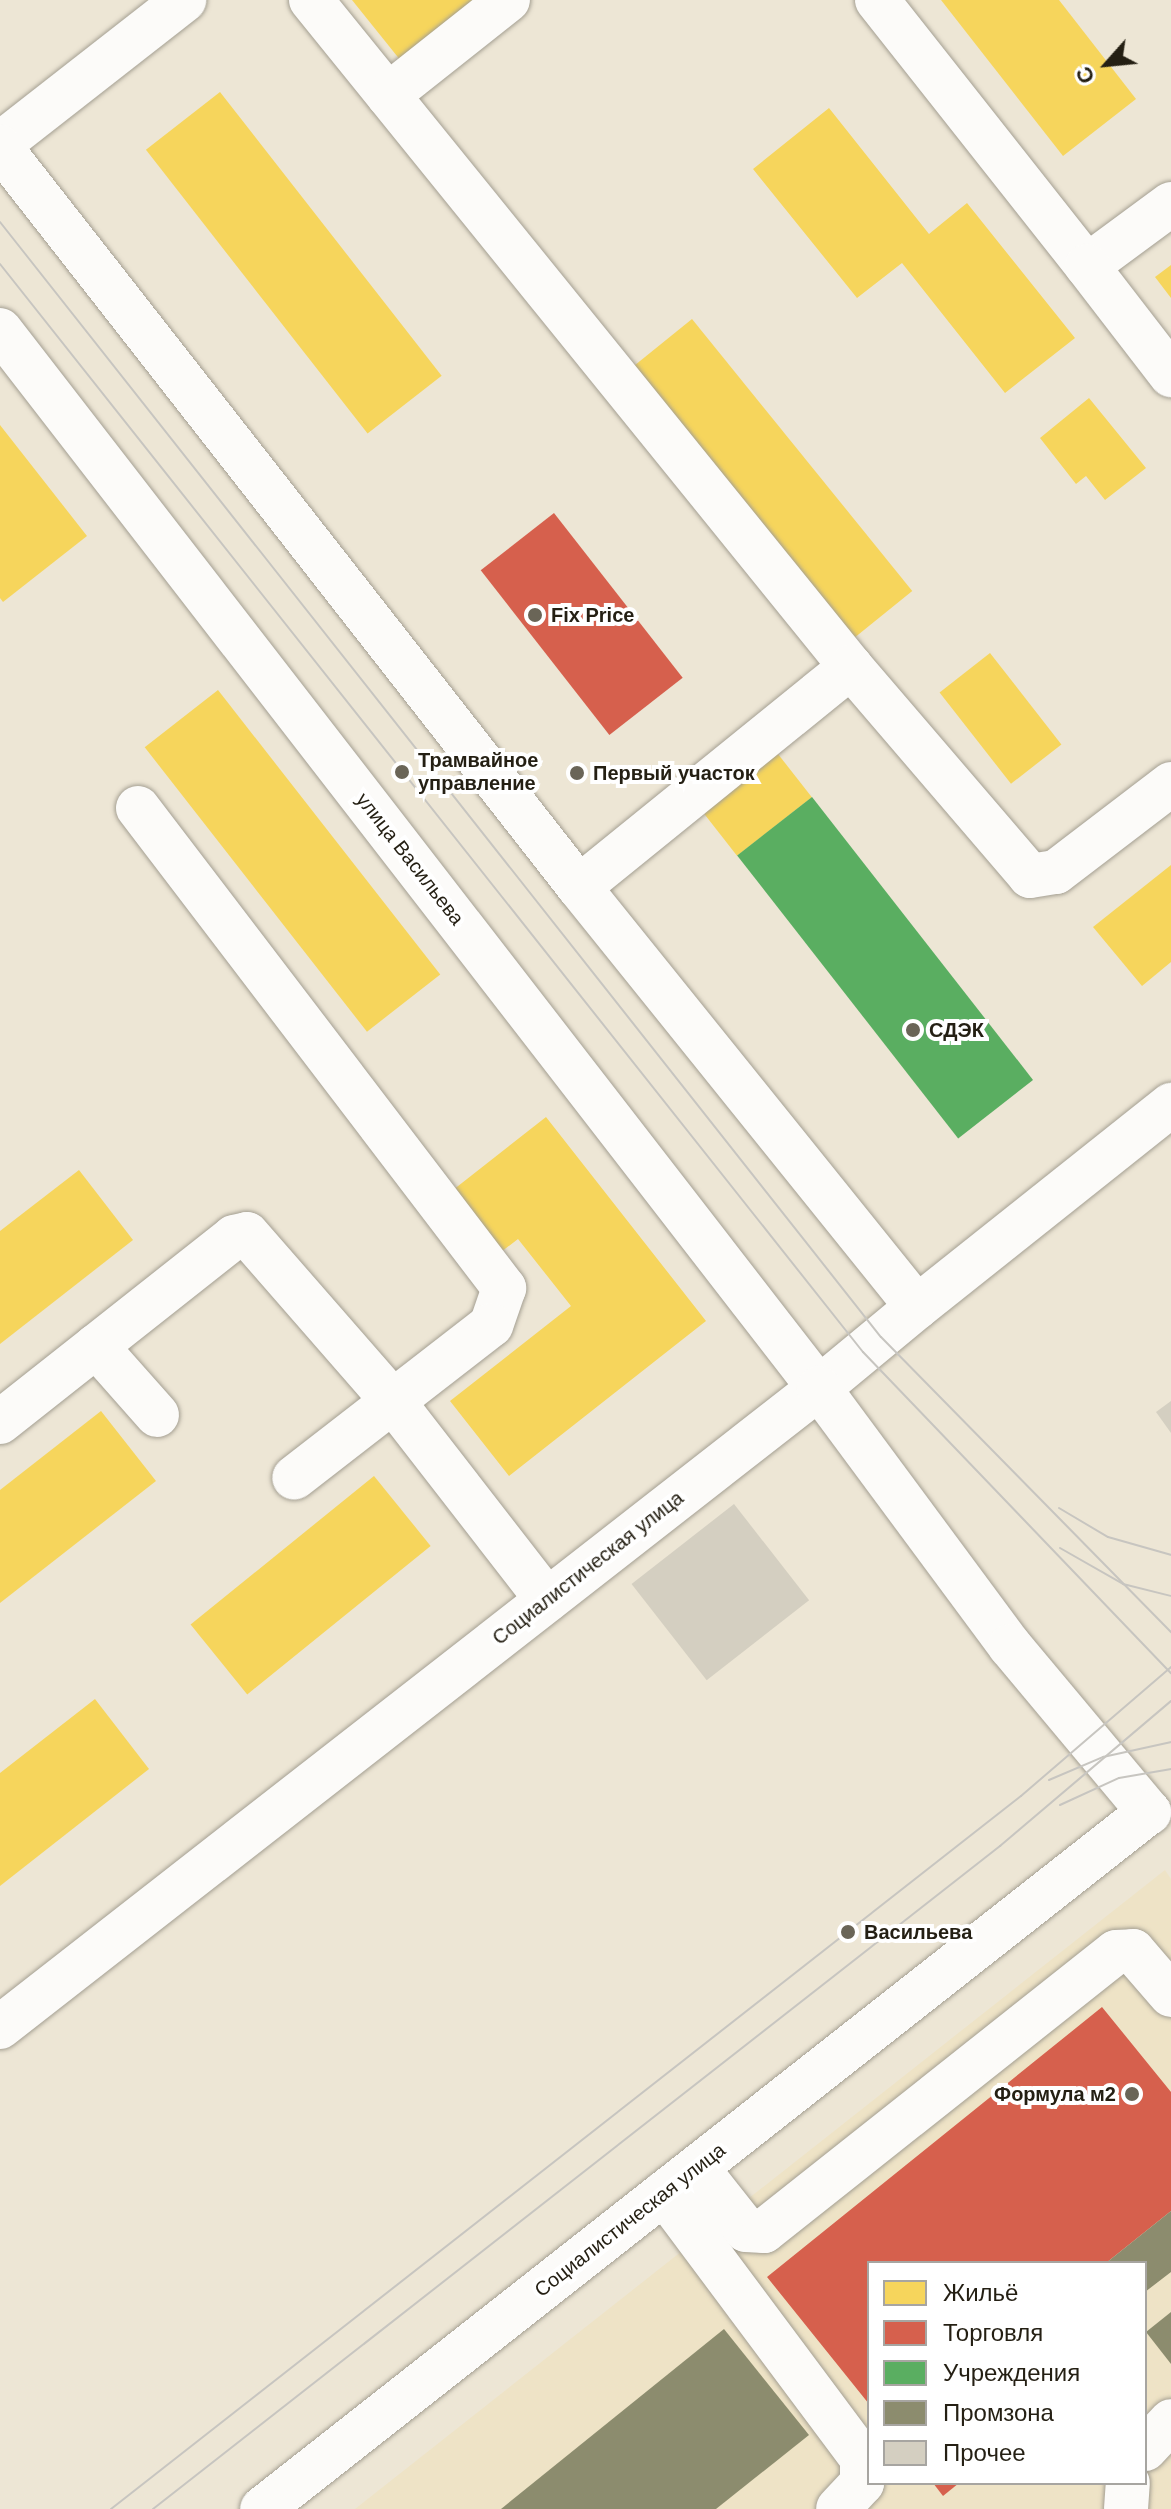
<!DOCTYPE html>
<html>
<head>
<meta charset="utf-8">
<style>
  body { margin:0 }
  #map { position:relative; width:1171px; height:2509px; overflow:hidden; background:#ede6d5; font-family:Helvetica,sans-serif }
  div>[style] { position:absolute }
  [style*='--x'] { left:calc(var(--x)*1px); top:calc(var(--y)*1px); width:calc(var(--w)*1px); rotate:calc(var(--a)*1deg) }
  .built>* { inset:0; background:#eee3c6 }
  .homes>* { inset:0; background:#f6d55c; transform-origin:0 0 }
  .shops>* { inset:0; background:#d6604d; transform-origin:0 0 }
  .public>* { inset:0; background:#5aae61; transform-origin:0 0 }
  .industry>* { inset:0; background:#8c8c6e }
  .building>* { inset:0; background:#d4cfc1; transform-origin:0 0 }
  .roads { filter:drop-shadow(0 0 2px #a49f92) drop-shadow(0 0 2px #a49f92) }
  .minor>* { height:44px; margin:-22px; padding:0 22px; transform-origin:22px; border-radius:22px; background:#fcfbf9 }
  .major>* { height:44px; margin:-22px; padding:0 22px; transform-origin:22px; border-radius:22px; background:#fcfbf9 }
  .tram>* { height:2px; margin:-1px; padding:0 1px; transform-origin:1px; border-radius:1px; background:#c7c5c0 }
  .dots>* { width:22px; height:22px; translate:-50% -50%; box-sizing:border-box; border:4px solid #fff; border-radius:50% }
  span { translate:-50% -50%; white-space:nowrap; text-align:center; line-height:1.15; -webkit-text-stroke:8px #fff; paint-order:stroke }
  .poi-label { font-size:20px; color:#241f13; font-weight:700 }
  .left { translate:0 -50%; text-align:left }
  .right { translate:-100% -50%; text-align:right }
  .street-label { font-size:20px; color:#241f13 }
  .legend { position:absolute; left:867px; top:2261px; width:280px; height:224px; box-sizing:border-box; background:#fff; border:2px solid #a7a5a1; margin:0; padding:10px 14px; list-style:none; font-size:24px; color:#241f13 }
  .legend li { display:flex; align-items:center; gap:16px; height:40px }
  .legend b { width:40px; border:2px solid #a7a5a1 }
  .north { position:absolute; left:1067px; top:24px; width:80px; height:80px; -webkit-text-stroke:6px #fff; paint-order:stroke; rotate:243deg; font-size:22px; font-weight:700; line-height:32px; text-align:center; color:#241f13 }
  .north::after { content:''; display:block; margin:auto; width:28px; height:36px; background:#241f13; clip-path:polygon(50% 0,100% 100%,50% 72%,0 100%) }
</style>
</head>
<body>
<div id="map">
  <div class="built">
    <i style="clip-path:polygon(evenodd,1165px 1870px,1171px 1879px,1171px 2509px,355px 2509px,1165px 1870px,869px 2263px,1145px 2263px,1145px 2483px,869px 2483px,869px 2263px)"></i>
  </div>
  <div class="homes">
    <i style="clip-path:polygon(352px 0,478px 0,401px 61px)"></i>
    <i style="clip-path:polygon(941px 0,1059px 0,1136px 99px,1063px 156px)"></i>
    <i style="left:220px;top:92px;width:360px;height:94px;rotate:52deg"></i>
    <i style="clip-path:polygon(829px 108px,929px 234px,967px 203px,1075px 338px,1005px 393px,902px 263px,857px 298px,753px 169px)"></i>
    <i style="clip-path:polygon(1171px 265px,1171px 298px,1155px 277px)"></i>
    <i style="left:692px;top:319px;width:350px;height:84px;rotate:51deg"></i>
    <i style="clip-path:polygon(1089px 398px,1146px 468px,1105px 500px,1086px 476px,1076px 484px,1040px 438px)"></i>
    <i style="clip-path:polygon(0 425px,87px 536px,3px 602px,0 598px)"></i>
    <i style="left:990px;top:653px;width:116px;height:64px;rotate:52deg"></i>
    <i style="left:218px;top:690px;width:361px;height:93px;rotate:52deg"></i>
    <i style="left:778px;top:754px;width:55px;height:95px;rotate:52deg"></i>
    <i style="clip-path:polygon(1171px 865px,1171px 962px,1142px 986px,1093px 927px)"></i>
    <i style="clip-path:polygon(546px 1117px,706px 1321px,509px 1476px,450px 1401px,571px 1306px,518px 1239px,501px 1252px,453px 1190px)"></i>
    <i style="clip-path:polygon(79px 1170px,133px 1240px,0 1344px,0 1231px)"></i>
    <i style="clip-path:polygon(101px 1411px,156px 1481px,0 1603px,0 1490px)"></i>
    <i style="left:374px;top:1476px;width:90px;height:236px;rotate:51deg"></i>
    <i style="clip-path:polygon(95px 1699px,149px 1769px,0 1886px,0 1773px)"></i>
  </div>
  <div class="shops">
    <i style="left:554px;top:513px;width:209px;height:93px;rotate:52deg"></i>
    <i style="clip-path:polygon(1102px 2007px,1171px 2092px,1171px 2211px,1106px 2263px,869px 2263px,869px 2404px,767px 2277px)"></i>
    <i style="clip-path:polygon(933px 2483px,959px 2483px,943px 2496px)"></i>
  </div>
  <div class="public">
    <i style="left:812px;top:797px;width:359px;height:95px;rotate:52deg"></i>
  </div>
  <div class="industry">
    <i style="clip-path:polygon(1171px 2211px,1171px 2272px,1145px 2292px,1145px 2263px,1106px 2263px)"></i>
    <i style="clip-path:polygon(1171px 2312px,1171px 2364px,1146px 2332px)"></i>
    <i style="clip-path:polygon(724px 2329px,809px 2435px,716px 2509px,501px 2509px)"></i>
  </div>
  <div class="building">
    <i style="clip-path:polygon(1171px 1401px,1171px 1433px,1156px 1412px)"></i>
    <i style="left:734px;top:1504px;width:122px;height:130px;rotate:52deg"></i>
  </div>
  <div class="roads">
    <div class="minor">
      <i style="--x:311;--y:0;--w:858;--a:51.01"></i>
      <i style="--x:877;--y:0;--w:339;--a:51.7"></i>
      <i style="--x:388;--y:95;--w:153;--a:-38.4"></i>
      <i style="--x:0;--y:144;--w:234;--a:-38"></i>
      <i style="--x:1171;--y:204;--w:104;--a:143.6"></i>
      <i style="--x:1087;--y:266;--w:138;--a:52.4"></i>
      <i style="--x:138;--y:808;--w:604;--a:52.67"></i>
      <i style="--x:504;--y:1288;--w:39;--a:109"></i>
      <i style="--x:491;--y:1325;--w:249;--a:142.2"></i>
      <i style="--x:579;--y:887;--w:350;--a:-39"></i>
      <i style="--x:851;--y:667;--w:275;--a:49.4"></i>
      <i style="--x:1030;--y:876;--w:26;--a:-9"></i>
      <i style="--x:1056;--y:872;--w:145;--a:-37.4"></i>
      <i style="--x:917;--y:1307;--w:325;--a:-38.5"></i>
      <i style="--x:96;--y:1346;--w:92;--a:48.5"></i>
      <i style="--x:0;--y:1422;--w:298;--a:-38.3"></i>
      <i style="--x:234;--y:1237;--w:13;--a:-13"></i>
      <i style="--x:247;--y:1234;--w:220;--a:48.9"></i>
      <i style="--x:392;--y:1400;--w:253;--a:52.2"></i>
      <i style="--x:0;--y:2027;--w:1039;--a:-37.96"></i>
      <i style="--x:697;--y:2168;--w:79;--a:51.7"></i>
      <i style="--x:746;--y:2230;--w:18;--a:3"></i>
      <i style="--x:764;--y:2231;--w:449;--a:-38.4"></i>
      <i style="--x:1116;--y:1952;--w:17;--a:-3"></i>
      <i style="--x:1133;--y:1951;--w:58;--a:49.2"></i>
      <i style="--x:664;--y:2193;--w:332;--a:53.3"></i>
      <i style="--x:862;--y:2459;--w:24;--a:90"></i>
      <i style="--x:862;--y:2483;--w:35;--a:133"></i>
      <i style="--x:1145;--y:2449;--w:38;--a:-47"></i>
      <i style="--x:1126;--y:2509;--w:26;--a:-86"></i>
    </div>
    <div class="major">
      <i style="--x:0;--y:147;--w:940;--a:51.96"></i>
      <i style="--x:579;--y:887;--w:539;--a:51.17"></i>
      <i style="--x:917;--y:1307;--w:127;--a:140.4"></i>
      <i style="--x:0;--y:330;--w:1338;--a:52.26"></i>
      <i style="--x:819;--y:1388;--w:321;--a:53.5"></i>
      <i style="--x:1010;--y:1646;--w:217;--a:50.1"></i>
      <i style="--x:1149;--y:1812;--w:1128;--a:141.84"></i>
    </div>
  </div>
  <div class="tram">
    <i style="--x:0;--y:222;--w:1421;--a:51.69"></i>
    <i style="--x:881;--y:1337;--w:414;--a:45.5"></i>
    <i style="--x:0;--y:264;--w:1389;--a:51.58"></i>
    <i style="--x:863;--y:1352;--w:445;--a:46.2"></i>
    <i style="--x:1059;--y:1508;--w:57;--a:30.6"></i>
    <i style="--x:1108;--y:1537;--w:66;--a:15.9"></i>
    <i style="--x:1060;--y:1548;--w:73;--a:29.7"></i>
    <i style="--x:1123;--y:1584;--w:49;--a:14"></i>
    <i style="--x:1049;--y:1780;--w:59;--a:-23.1"></i>
    <i style="--x:1103;--y:1757;--w:70;--a:-12.4"></i>
    <i style="--x:1060;--y:1805;--w:65;--a:-24.6"></i>
    <i style="--x:1119;--y:1778;--w:53;--a:-9.8"></i>
    <i style="--x:111;--y:2509;--w:1156;--a:-38.08"></i>
    <i style="--x:1021;--y:1796;--w:198;--a:-40.7"></i>
    <i style="--x:153;--y:2509;--w:1076;--a:-38.05"></i>
    <i style="--x:1000;--y:1846;--w:224;--a:-40.3"></i>
  </div>
  <div class="dots">
    <i style="left:535px;top:615px;background:#6a6557"></i>
    <i style="left:402px;top:772px;background:#6a6557"></i>
    <i style="left:577px;top:773px;background:#6a6557"></i>
    <i style="left:913px;top:1030px;background:#6a6557"></i>
    <i style="left:848px;top:1932px;background:#6a6557"></i>
    <i style="left:1132px;top:2094px;background:#6a6557"></i>
  </div>
  <div class="poi-label">
    <span class="left" style="left:551px;top:615px">Fix Price</span>
    <span class="left" style="left:418px;top:772px">Трамвайное<br>управление</span>
    <span class="left" style="left:593px;top:773px">Первый участок</span>
    <span class="left" style="left:929px;top:1030px">СДЭК</span>
    <span class="left" style="left:864px;top:1932px">Васильева</span>
    <span class="right" style="left:1116px;top:2094px">Формула м2</span>
  </div>
  <div class="street-label">
    <span style="left:410px;top:859px;rotate:52deg">улица Васильева</span>
    <span style="left:588px;top:1568px;rotate:-38deg">Социалистическая улица</span>
    <span style="left:630px;top:2220px;rotate:-38deg">Социалистическая улица</span>
  </div>
  <ul class="legend">
  <li><b style="height:22px;background:#f6d55c"></b>Жильё</li>
  <li><b style="height:22px;background:#d6604d"></b>Торговля</li>
  <li><b style="height:22px;background:#5aae61"></b>Учреждения</li>
  <li><b style="height:22px;background:#8c8c6e"></b>Промзона</li>
  <li><b style="height:22px;background:#d4cfc1"></b>Прочее</li>
  </ul>
  <div class="north">С</div>
</div>
</body>
</html>
